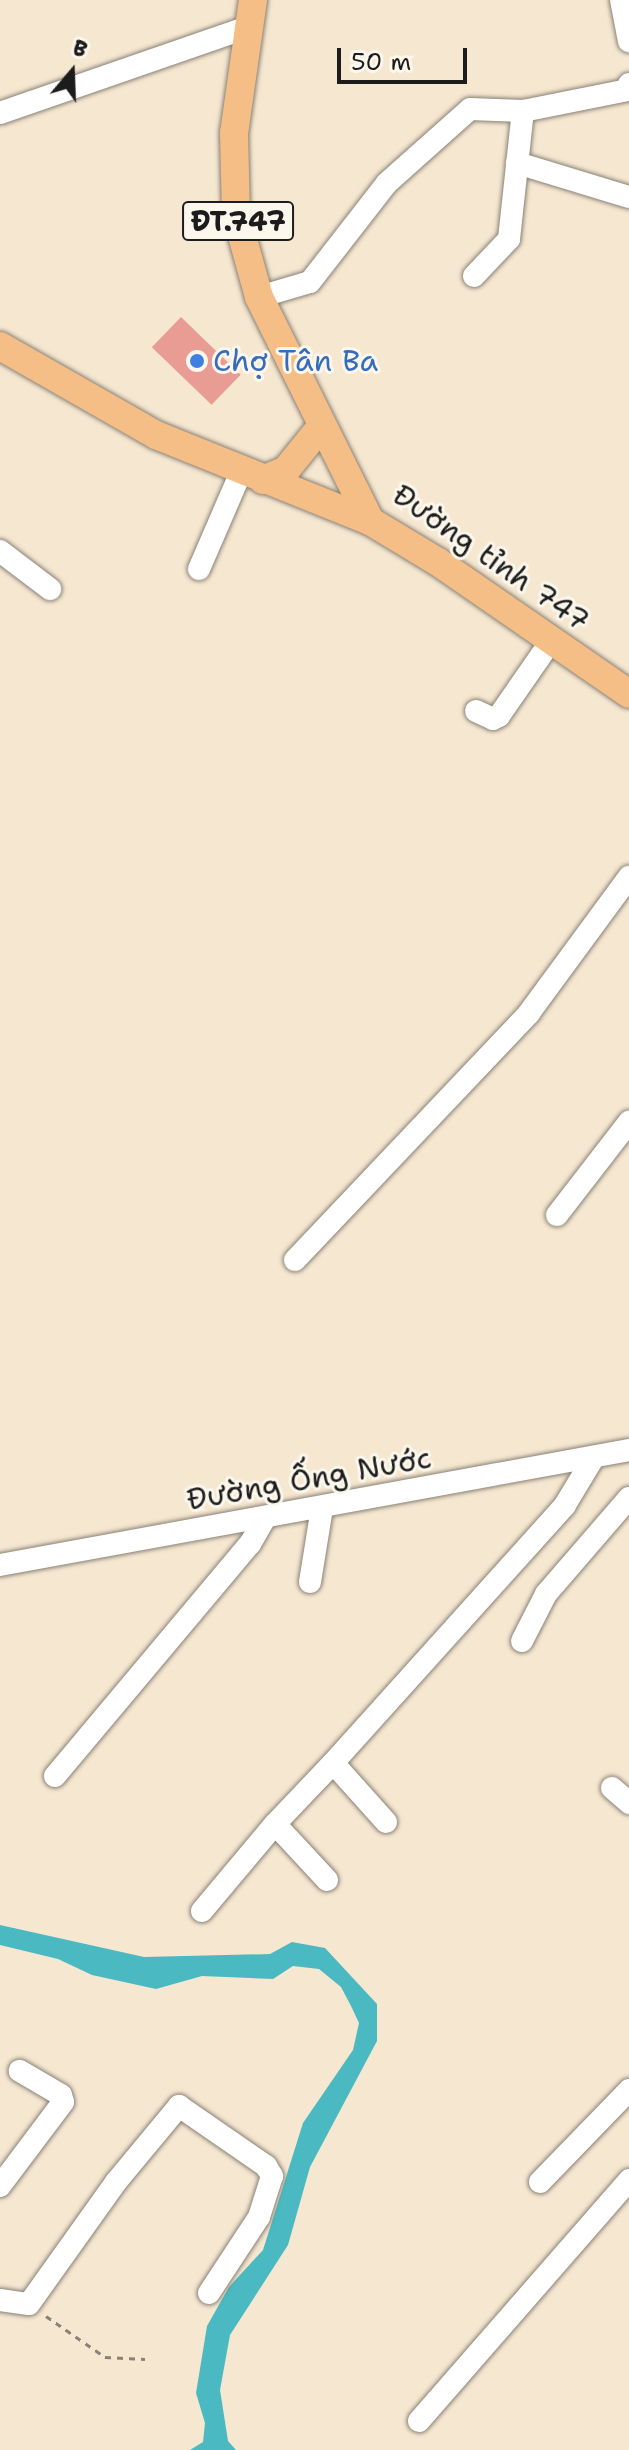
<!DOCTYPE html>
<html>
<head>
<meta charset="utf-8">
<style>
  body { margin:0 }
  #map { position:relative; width:629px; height:2450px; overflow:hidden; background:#f6e7d1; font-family:"Shantell Sans",sans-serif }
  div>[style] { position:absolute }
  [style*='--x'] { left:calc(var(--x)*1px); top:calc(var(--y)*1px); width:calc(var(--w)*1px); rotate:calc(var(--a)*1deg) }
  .water>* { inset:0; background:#4ab9c1 }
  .building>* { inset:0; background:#e99c94; transform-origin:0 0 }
  .path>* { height:3px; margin-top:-1.5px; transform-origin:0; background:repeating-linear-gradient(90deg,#898276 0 6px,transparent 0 12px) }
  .roads { filter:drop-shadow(0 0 2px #898276) drop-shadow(0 0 2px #898276) }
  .minor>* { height:22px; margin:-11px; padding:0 11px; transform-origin:11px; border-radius:11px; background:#fff }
  .major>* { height:28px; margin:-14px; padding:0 14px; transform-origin:14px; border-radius:14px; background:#f6be87 }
  .dots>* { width:22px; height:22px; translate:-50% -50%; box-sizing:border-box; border:4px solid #fbf7ec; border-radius:50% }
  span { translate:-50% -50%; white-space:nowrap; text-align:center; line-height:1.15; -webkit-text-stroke:6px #fbf7ec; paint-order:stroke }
  .shield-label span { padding:2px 6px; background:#fbf7ec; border:2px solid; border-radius:6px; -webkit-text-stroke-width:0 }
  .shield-label { font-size:28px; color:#1c1c1c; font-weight:700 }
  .shop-label { font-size:30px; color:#366cbe }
  .left { translate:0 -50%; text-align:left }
  .street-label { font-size:30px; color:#1c1c1c }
  .north { position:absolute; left:32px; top:32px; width:80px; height:80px; -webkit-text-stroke:6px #fbf7ec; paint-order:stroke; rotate:19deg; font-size:22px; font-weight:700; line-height:32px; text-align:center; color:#1c1c1c }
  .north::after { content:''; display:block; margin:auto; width:28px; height:36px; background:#1c1c1c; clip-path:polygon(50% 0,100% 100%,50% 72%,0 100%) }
  .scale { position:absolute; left:337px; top:48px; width:130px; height:36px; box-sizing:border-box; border:4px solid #1c1c1c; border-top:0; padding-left:10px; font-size:24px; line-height:28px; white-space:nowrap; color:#1c1c1c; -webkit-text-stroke:6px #fbf7ec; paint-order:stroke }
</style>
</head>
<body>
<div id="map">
  <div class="water">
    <i style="clip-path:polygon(0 1925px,144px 1957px,270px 1954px,292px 1942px,325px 1948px,377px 2004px,377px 2041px,310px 2167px,288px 2245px,230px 2335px,220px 2390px,228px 2441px,236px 2450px,190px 2450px,203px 2442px,205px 2423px,196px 2393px,207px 2326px,229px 2287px,263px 2250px,303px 2123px,353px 2050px,359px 2023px,351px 2006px,341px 1987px,319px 1969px,293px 1966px,273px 1979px,202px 1976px,156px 1989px,92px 1975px,58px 1959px,0 1945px)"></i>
  </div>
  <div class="building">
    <i style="left:181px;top:317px;width:83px;height:42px;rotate:44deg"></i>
  </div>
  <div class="path">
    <i style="--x:46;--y:2316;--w:72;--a:34.8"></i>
    <i style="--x:105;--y:2357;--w:40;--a:2.9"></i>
  </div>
  <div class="roads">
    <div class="minor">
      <i style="--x:621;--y:0;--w:42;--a:79"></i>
      <i style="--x:0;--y:113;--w:262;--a:-19.1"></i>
      <i style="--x:517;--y:163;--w:117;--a:16.9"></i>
      <i style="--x:474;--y:276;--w:51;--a:-46.6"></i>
      <i style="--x:509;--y:239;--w:129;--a:-83.8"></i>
      <i style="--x:259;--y:297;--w:53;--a:-16.4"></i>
      <i style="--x:310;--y:282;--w:125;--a:-52.1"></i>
      <i style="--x:387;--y:183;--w:111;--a:-41.7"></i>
      <i style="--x:470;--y:109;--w:53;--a:2.2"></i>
      <i style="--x:523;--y:111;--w:107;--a:-11.3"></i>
      <i style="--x:628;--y:90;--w:6;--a:-81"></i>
      <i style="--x:0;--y:551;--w:63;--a:37.2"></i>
      <i style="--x:199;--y:569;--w:106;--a:-66.6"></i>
      <i style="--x:476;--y:711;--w:19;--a:25"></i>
      <i style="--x:493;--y:719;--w:7;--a:-27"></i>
      <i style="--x:499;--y:716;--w:91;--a:-55.3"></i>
      <i style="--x:557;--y:1215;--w:118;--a:-52.3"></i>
      <i style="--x:295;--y:1260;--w:340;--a:-46.5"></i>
      <i style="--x:529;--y:1013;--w:169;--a:-53.7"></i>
      <i style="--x:0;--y:1565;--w:639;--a:-10.36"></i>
      <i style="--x:310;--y:1582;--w:75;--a:-80.8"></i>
      <i style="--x:522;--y:1641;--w:53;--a:-62.9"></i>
      <i style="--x:546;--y:1594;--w:127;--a:-49.2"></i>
      <i style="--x:55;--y:1776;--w:303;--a:-50"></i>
      <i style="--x:250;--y:1544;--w:30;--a:-60"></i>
      <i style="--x:612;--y:1788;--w:23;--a:41"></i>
      <i style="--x:386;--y:1822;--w:79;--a:-131.9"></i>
      <i style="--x:333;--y:1763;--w:347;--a:-48"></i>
      <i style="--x:565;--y:1505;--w:56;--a:-58.9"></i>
      <i style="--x:327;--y:1880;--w:76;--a:-132.9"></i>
      <i style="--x:275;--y:1824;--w:84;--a:-46.4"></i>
      <i style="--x:202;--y:1911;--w:114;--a:-50"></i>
      <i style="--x:540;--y:2182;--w:128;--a:-45.9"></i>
      <i style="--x:0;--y:2186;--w:105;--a:-53.1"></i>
      <i style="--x:63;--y:2102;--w:7;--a:-106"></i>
      <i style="--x:61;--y:2095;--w:48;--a:-149.7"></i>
      <i style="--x:0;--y:2300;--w:29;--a:8"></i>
      <i style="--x:29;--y:2304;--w:150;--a:-54.5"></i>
      <i style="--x:116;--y:2182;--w:99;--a:-50.3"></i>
      <i style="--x:179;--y:2106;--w:106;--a:34.6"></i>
      <i style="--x:266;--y:2166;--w:12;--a:59"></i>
      <i style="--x:272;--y:2176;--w:43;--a:107.6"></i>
      <i style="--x:259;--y:2217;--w:91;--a:123.3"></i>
      <i style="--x:419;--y:2421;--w:320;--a:-48.9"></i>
    </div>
    <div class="major">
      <i style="--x:253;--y:0;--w:134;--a:98.1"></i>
      <i style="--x:234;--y:133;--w:81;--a:88.6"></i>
      <i style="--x:236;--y:214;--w:86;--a:74.5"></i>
      <i style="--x:259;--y:297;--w:250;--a:63.6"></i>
      <i style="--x:0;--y:346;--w:180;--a:29.7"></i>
      <i style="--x:156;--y:435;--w:231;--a:21.9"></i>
      <i style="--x:370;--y:521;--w:79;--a:31.1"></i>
      <i style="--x:438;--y:562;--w:232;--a:34.6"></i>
      <i style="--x:263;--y:480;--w:25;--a:-23"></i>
      <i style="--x:286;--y:470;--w:54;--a:-51"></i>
    </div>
  </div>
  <div class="dots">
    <i style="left:197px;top:361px;background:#3f7fe0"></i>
  </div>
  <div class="shield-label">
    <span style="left:238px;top:221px">ĐT.747</span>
  </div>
  <div class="shop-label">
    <span class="left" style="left:213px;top:361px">Chợ Tân Ba</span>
  </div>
  <div class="street-label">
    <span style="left:491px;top:558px;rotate:35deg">Đường tỉnh 747</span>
    <span style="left:309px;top:1479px;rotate:-10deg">Đường Ống Nước</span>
  </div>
  <div class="north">B</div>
  <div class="scale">50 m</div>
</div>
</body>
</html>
